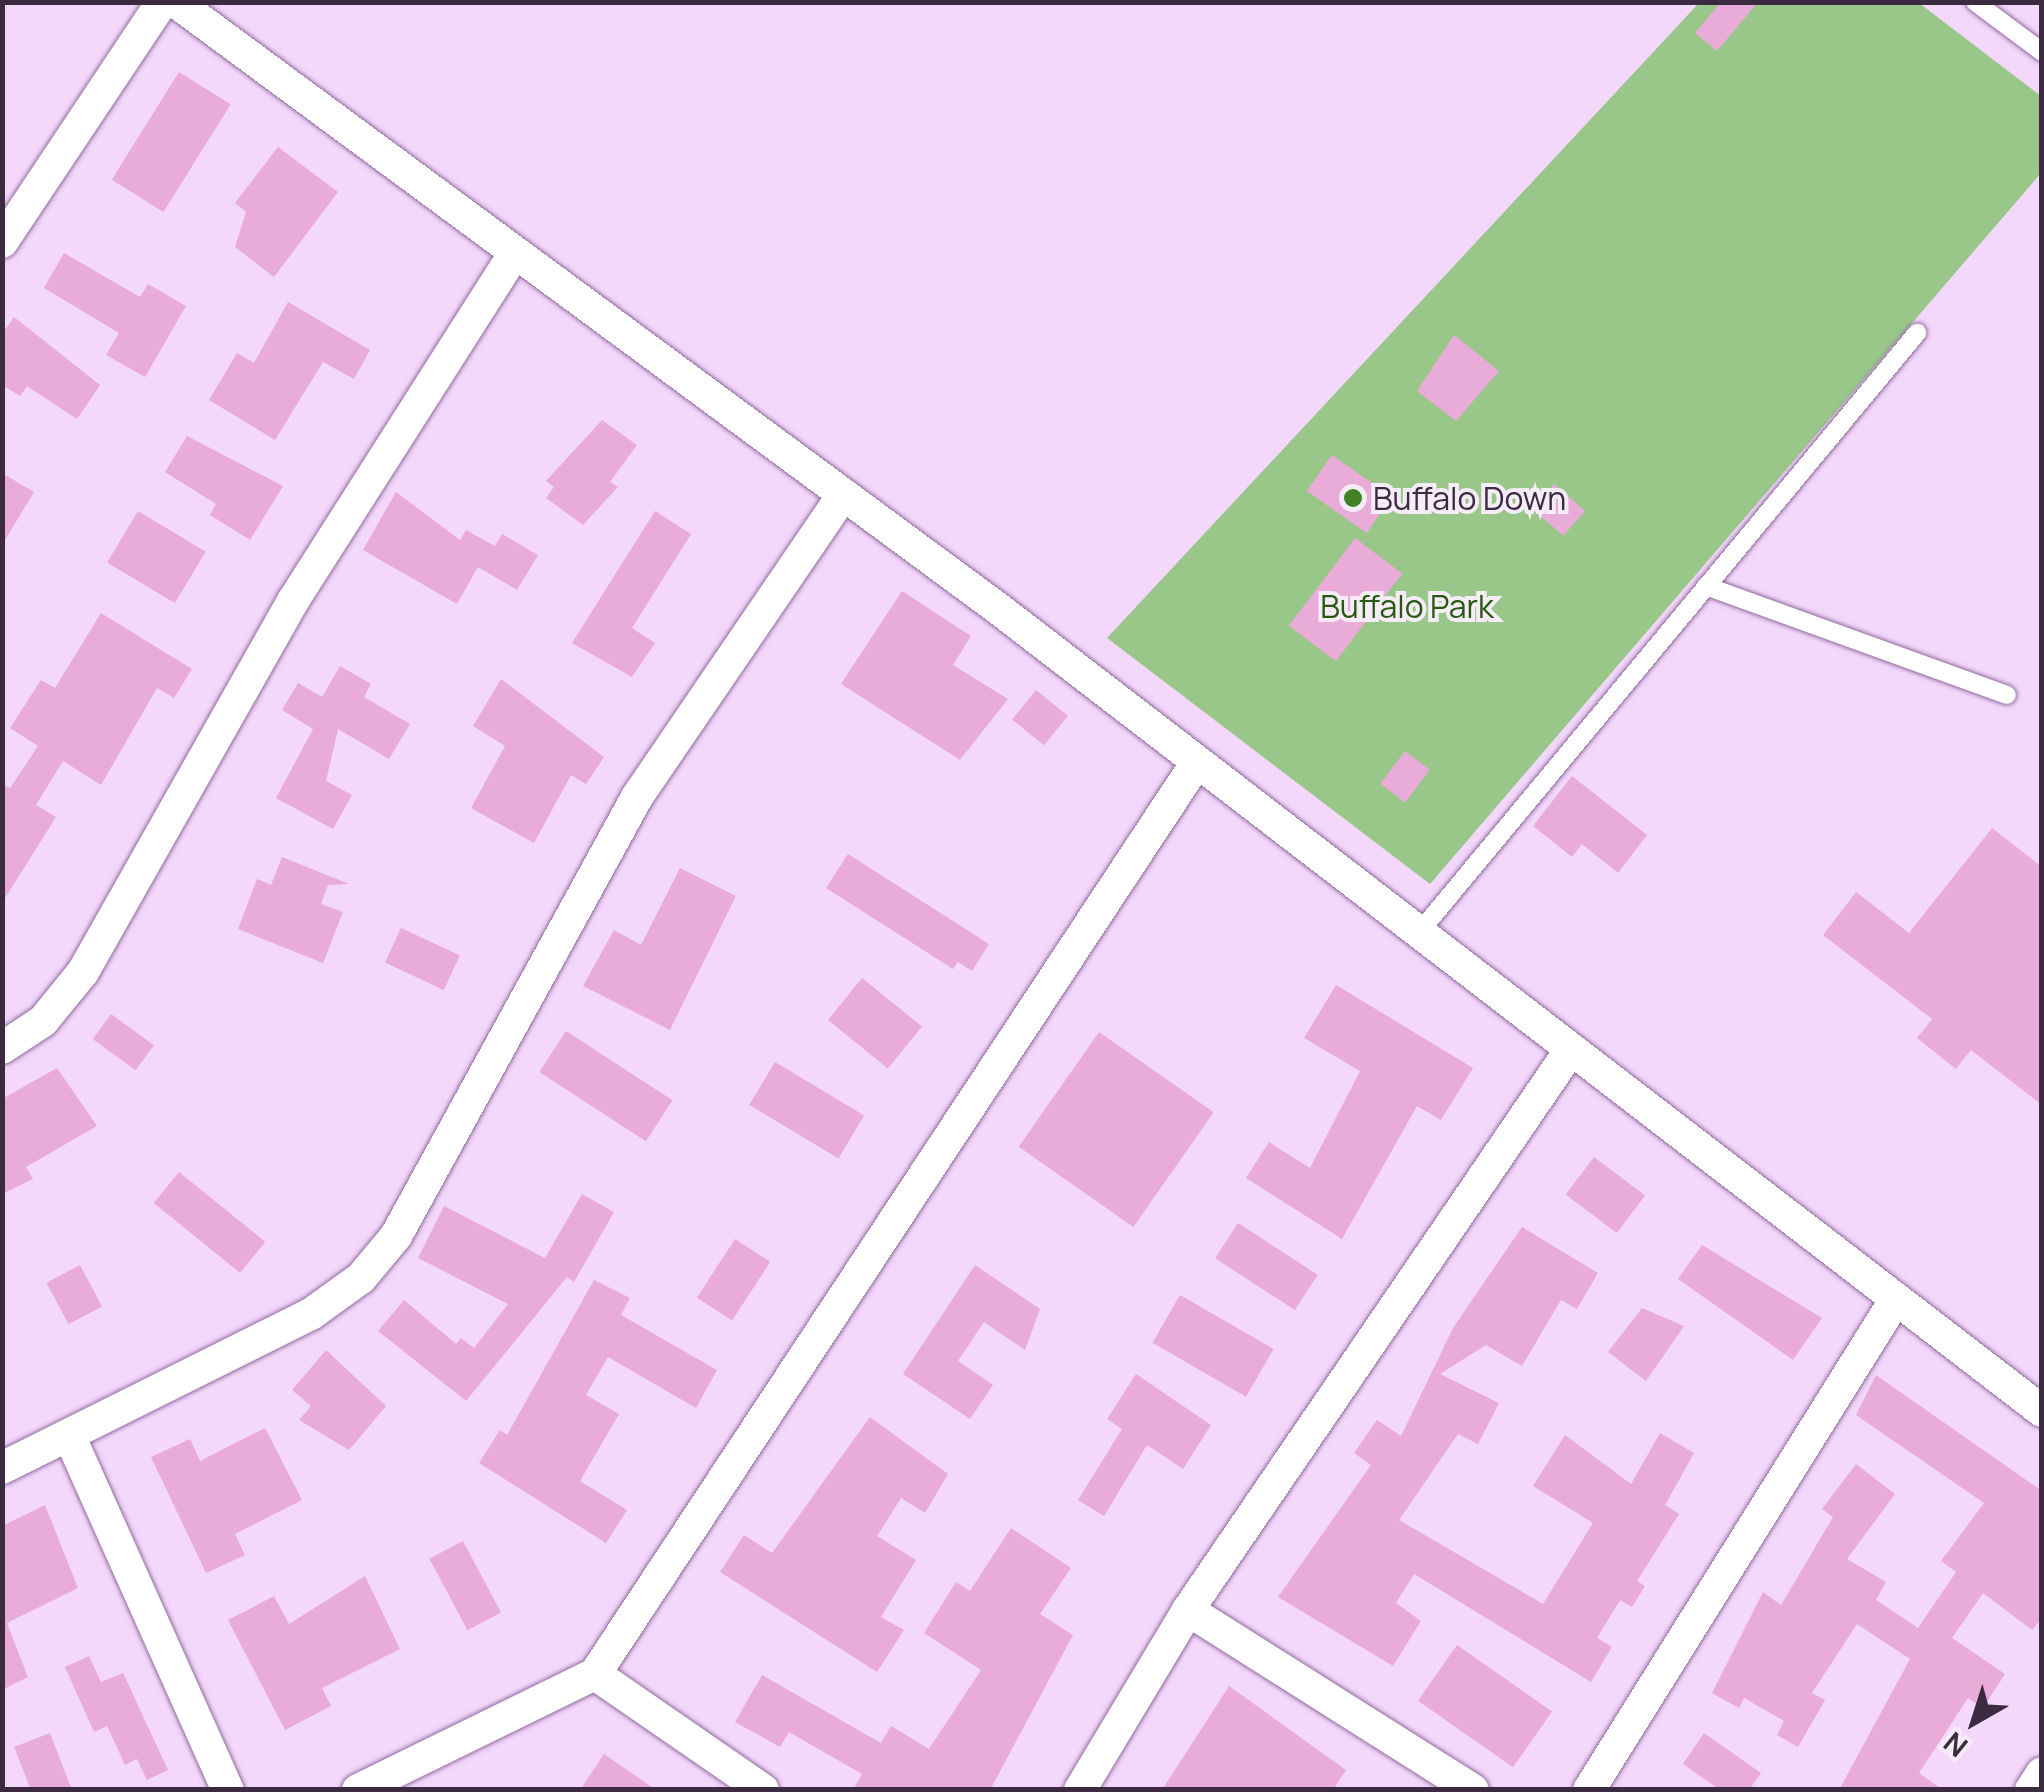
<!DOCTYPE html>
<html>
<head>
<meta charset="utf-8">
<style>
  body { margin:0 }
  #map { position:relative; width:2044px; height:1792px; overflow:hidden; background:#f3d8fb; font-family:Manrope,sans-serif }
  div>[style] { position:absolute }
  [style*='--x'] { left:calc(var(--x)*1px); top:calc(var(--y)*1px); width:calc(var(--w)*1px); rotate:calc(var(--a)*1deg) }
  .green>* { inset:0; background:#99c789 }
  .building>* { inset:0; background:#e9abd7; transform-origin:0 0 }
  .roads { filter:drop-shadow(0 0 2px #926a9f) drop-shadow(0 0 2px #926a9f) }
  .lane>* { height:18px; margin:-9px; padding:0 9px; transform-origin:9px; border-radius:9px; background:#fff }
  .street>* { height:32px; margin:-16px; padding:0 16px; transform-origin:16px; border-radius:16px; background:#fff }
  .dots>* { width:28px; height:28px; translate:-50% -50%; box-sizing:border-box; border:5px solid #f5ecf8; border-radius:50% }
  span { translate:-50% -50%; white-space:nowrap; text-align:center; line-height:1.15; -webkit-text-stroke:8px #f5ecf8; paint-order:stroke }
  .poi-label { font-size:32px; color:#3c2a41 }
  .left { translate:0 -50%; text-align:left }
  .park-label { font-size:32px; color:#275910 }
  .frame { position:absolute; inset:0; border:5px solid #3c2a41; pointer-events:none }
  .north { position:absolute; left:1924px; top:1672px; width:100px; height:100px; -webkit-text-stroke:8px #f5ecf8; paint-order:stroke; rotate:219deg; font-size:28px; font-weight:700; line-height:40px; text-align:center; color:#3c2a41 }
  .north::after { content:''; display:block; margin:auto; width:35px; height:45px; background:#3c2a41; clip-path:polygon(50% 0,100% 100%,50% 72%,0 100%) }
</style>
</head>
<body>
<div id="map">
  <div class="green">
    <i style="clip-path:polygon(1699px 3px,1919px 3px,2041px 96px,2041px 173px,1430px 884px,1107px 638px)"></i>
  </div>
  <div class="building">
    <i style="clip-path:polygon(1721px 2px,1758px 2px,1717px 51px,1695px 33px)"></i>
    <i style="left:179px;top:72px;width:61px;height:127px;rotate:32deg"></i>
    <i style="clip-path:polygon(278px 147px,338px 192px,274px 277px,235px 247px,246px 212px,235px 203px)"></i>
    <i style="clip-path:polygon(64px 253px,140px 297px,148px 284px,186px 306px,145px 377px,106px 355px,119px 333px,44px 288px)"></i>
    <i style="clip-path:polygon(288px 302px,370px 350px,354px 379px,323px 362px,275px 440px,209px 400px,237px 353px,254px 363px)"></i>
    <i style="clip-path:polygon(14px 317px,100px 385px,77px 419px,27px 386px,20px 396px,2px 385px,2px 334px)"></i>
    <i style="clip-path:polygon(1454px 335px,1499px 371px,1456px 421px,1417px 391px)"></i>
    <i style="clip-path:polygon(602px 420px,637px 445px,610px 482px,618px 487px,583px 525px,546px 498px,554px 487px,546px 481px)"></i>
    <i style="clip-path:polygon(187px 436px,283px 486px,250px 540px,210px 515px,216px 504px,165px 472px)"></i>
    <i style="left:1332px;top:455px;width:73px;height:44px;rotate:35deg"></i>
    <i style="clip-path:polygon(2px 473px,34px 492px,2px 545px)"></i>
    <i style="left:1554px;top:484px;width:41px;height:33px;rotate:41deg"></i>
    <i style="clip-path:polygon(396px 492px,460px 540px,466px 530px,495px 546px,502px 534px,538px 555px,517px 590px,478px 567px,457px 604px,363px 550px)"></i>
    <i style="left:138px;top:511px;width:79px;height:60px;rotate:31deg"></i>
    <i style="clip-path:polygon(655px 511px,691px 534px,632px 628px,655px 643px,632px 677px,572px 643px)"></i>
    <i style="left:1355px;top:538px;width:59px;height:110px;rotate:37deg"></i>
    <i style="clip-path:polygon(902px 591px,971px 636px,953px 665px,1008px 699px,960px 760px,841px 684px)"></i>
    <i style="clip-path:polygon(101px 613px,192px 669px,174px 698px,157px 688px,101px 785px,63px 761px,36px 805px,56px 817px,2px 903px,2px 784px,10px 788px,38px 746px,10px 728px,41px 680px,55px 688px)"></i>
    <i style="clip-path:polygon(340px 666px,371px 684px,364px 697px,410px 724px,389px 759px,338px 729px,326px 781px,352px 795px,333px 829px,276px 798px,313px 729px,282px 710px,298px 683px,322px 697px)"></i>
    <i style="clip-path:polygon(501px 679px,604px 757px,586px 784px,571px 775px,534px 843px,471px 808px,505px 746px,473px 726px)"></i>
    <i style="left:1036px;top:690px;width:41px;height:38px;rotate:39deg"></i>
    <i style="left:1405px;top:751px;width:31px;height:41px;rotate:37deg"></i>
    <i style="clip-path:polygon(1572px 776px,1647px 835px,1618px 873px,1582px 844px,1572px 857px,1533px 826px)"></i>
    <i style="clip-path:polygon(1992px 828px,2042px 867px,2042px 1105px,1971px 1050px,1956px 1069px,1917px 1038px,1932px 1019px,1823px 935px,1856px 892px,1909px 933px)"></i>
    <i style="clip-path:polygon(848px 854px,989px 944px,972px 971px,958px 962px,953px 969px,826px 888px)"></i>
    <i style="clip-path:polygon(282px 857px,349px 884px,328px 885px,321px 904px,343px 912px,323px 963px,238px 929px,257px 879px,271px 885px)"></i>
    <i style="clip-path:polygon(680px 868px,736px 896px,670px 1030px,583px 986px,614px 930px,641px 945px)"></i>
    <i style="left:401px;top:928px;width:65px;height:38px;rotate:25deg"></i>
    <i style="left:862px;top:978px;width:77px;height:54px;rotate:39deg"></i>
    <i style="clip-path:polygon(1336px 985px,1473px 1068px,1441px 1120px,1417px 1106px,1342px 1239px,1246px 1178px,1269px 1142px,1310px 1168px,1360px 1071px,1304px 1038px)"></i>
    <i style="left:111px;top:1014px;width:53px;height:31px;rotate:36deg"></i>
    <i style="left:566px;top:1031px;width:127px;height:49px;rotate:33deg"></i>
    <i style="left:1099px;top:1032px;width:140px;height:140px;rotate:35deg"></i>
    <i style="left:775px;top:1062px;width:104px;height:50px;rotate:31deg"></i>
    <i style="clip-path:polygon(57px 1068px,97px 1126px,26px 1167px,33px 1179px,2px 1194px,2px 1099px)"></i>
    <i style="left:1594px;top:1157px;width:64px;height:47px;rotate:37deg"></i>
    <i style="left:179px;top:1172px;width:111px;height:40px;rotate:39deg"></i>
    <i style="clip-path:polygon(582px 1194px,614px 1212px,574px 1282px,567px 1277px,466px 1401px,378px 1331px,404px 1300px,456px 1344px,461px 1338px,474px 1348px,508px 1304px,418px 1258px,444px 1206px,545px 1258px)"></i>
    <i style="left:1238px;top:1223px;width:95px;height:42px;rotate:33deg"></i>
    <i style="clip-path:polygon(1522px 1227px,1598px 1273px,1577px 1309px,1561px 1300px,1522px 1366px,1486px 1345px,1440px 1374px,1499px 1403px,1478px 1444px,1458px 1434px,1399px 1520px,1543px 1604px,1593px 1523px,1533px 1486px,1565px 1435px,1631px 1484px,1660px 1433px,1694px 1453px,1665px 1505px,1679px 1514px,1637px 1581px,1645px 1586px,1632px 1607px,1620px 1600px,1597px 1638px,1612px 1647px,1591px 1682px,1414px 1574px,1396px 1603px,1421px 1621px,1393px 1666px,1278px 1597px,1371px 1465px,1354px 1453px,1377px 1420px,1401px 1436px,1453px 1328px)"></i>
    <i style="left:735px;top:1239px;width:42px;height:70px;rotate:33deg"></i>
    <i style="clip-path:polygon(1702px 1245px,1822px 1318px,1793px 1360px,1678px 1279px)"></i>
    <i style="left:80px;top:1265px;width:47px;height:38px;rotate:62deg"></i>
    <i style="clip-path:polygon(975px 1265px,1040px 1309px,1025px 1350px,984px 1322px,958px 1361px,993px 1385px,970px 1419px,903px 1374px)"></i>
    <i style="clip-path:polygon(594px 1280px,630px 1298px,621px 1315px,717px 1370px,696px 1408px,608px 1357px,586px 1395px,619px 1414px,580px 1481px,627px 1510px,606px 1543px,479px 1463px,500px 1430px,507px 1435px)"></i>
    <i style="left:1180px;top:1295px;width:108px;height:55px;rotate:30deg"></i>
    <i style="clip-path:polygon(1642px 1308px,1684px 1326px,1646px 1381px,1608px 1352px)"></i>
    <i style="clip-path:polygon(326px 1350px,386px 1406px,349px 1450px,299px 1420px,311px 1406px,292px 1390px)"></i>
    <i style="clip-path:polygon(1136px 1374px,1211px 1425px,1183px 1469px,1147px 1445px,1104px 1516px,1078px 1500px,1122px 1429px,1107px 1419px)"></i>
    <i style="clip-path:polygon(1876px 1375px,2042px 1491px,2042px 1618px,2032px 1630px,1983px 1593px,1952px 1638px,2005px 1674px,1983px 1708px,1968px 1698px,1919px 1773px,1943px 1790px,1839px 1790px,1910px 1659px,1857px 1624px,1812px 1693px,1825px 1700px,1798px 1747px,1777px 1735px,1784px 1721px,1744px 1698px,1739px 1708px,1712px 1693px,1763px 1592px,1781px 1605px,1833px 1517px,1822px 1509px,1856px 1464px,1895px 1494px,1847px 1559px,1886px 1582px,1876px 1600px,1918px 1628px,1956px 1572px,1941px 1561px,1984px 1503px,1856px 1415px)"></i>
    <i style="clip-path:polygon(870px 1417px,948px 1474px,925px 1513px,901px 1498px,877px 1536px,916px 1560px,881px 1617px,904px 1630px,877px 1672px,720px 1572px,744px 1535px,772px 1553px)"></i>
    <i style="clip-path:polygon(265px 1428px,302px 1500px,235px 1534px,245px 1555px,206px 1573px,151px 1457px,190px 1439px,200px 1461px)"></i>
    <i style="clip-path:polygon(45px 1505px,78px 1588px,7px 1623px,28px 1677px,2px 1690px,2px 1526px)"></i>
    <i style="clip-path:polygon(1011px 1528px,1071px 1568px,1040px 1614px,1073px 1635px,990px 1790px,853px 1790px,862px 1774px,789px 1732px,780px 1747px,735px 1722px,762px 1675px,881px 1743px,891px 1726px,929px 1749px,981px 1670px,924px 1633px,956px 1582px,970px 1591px)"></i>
    <i style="left:463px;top:1541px;width:81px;height:38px;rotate:62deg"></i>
    <i style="clip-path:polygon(365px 1576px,400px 1649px,322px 1688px,331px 1706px,285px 1730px,228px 1620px,274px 1596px,289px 1624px)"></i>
    <i style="left:1457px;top:1645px;width:116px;height:68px;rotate:35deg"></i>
    <i style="clip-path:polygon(89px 1656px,101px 1682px,123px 1673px,168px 1770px,147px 1780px,137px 1759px,125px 1765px,107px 1726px,94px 1732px,65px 1667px)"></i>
    <i style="clip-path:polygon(1229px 1686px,1346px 1770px,1333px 1790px,1162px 1790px)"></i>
    <i style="clip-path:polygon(50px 1733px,72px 1790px,31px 1790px,14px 1747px)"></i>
    <i style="clip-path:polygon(1704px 1733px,1761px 1773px,1749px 1790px,1720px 1790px,1683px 1764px)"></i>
    <i style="clip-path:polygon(604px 1754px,656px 1790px,580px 1790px)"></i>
  </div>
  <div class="roads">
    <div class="lane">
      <i style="--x:1975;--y:2;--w:84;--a:36.7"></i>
      <i style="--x:1706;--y:586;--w:320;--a:19.9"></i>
      <i style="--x:1417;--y:935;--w:783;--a:-50.29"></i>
    </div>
    <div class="street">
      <i style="--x:176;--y:2;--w:1024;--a:36.42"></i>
      <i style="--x:1000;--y:610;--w:1314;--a:37.55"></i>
      <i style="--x:2;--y:242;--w:288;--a:-56.3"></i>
      <i style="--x:2;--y:1048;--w:49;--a:-33.4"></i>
      <i style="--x:43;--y:1021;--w:63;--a:-50.8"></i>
      <i style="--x:83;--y:972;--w:426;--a:-60.5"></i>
      <i style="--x:293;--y:601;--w:411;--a:-57.5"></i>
      <i style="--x:69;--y:1435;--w:389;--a:65.9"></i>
      <i style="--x:2;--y:1468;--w:345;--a:-26.5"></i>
      <i style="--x:311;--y:1314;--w:62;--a:-35.8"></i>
      <i style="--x:361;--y:1278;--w:55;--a:-50.2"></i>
      <i style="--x:396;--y:1236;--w:501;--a:-61.23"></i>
      <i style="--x:637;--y:797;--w:364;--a:-55.7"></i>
      <i style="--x:1188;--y:1610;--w:337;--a:32.3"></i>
      <i style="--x:595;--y:1674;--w:204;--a:34.6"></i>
      <i style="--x:358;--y:1790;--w:264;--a:-26.1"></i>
      <i style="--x:595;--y:1674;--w:1089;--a:-56.57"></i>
      <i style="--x:1080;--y:1790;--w:210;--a:-59"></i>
      <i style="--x:1188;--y:1610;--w:676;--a:-55.67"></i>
      <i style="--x:1589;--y:1790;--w:575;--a:-57.99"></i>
      <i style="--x:2031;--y:1790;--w:20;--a:-57"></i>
    </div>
  </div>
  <div class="dots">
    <i style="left:1353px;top:498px;background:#408224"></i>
  </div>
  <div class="poi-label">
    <span class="left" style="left:1373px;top:498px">Buffalo Down</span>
  </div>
  <div class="park-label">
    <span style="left:1407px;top:606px">Buffalo Park</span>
  </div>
  <div class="frame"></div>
  <div class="north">N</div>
</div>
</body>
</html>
